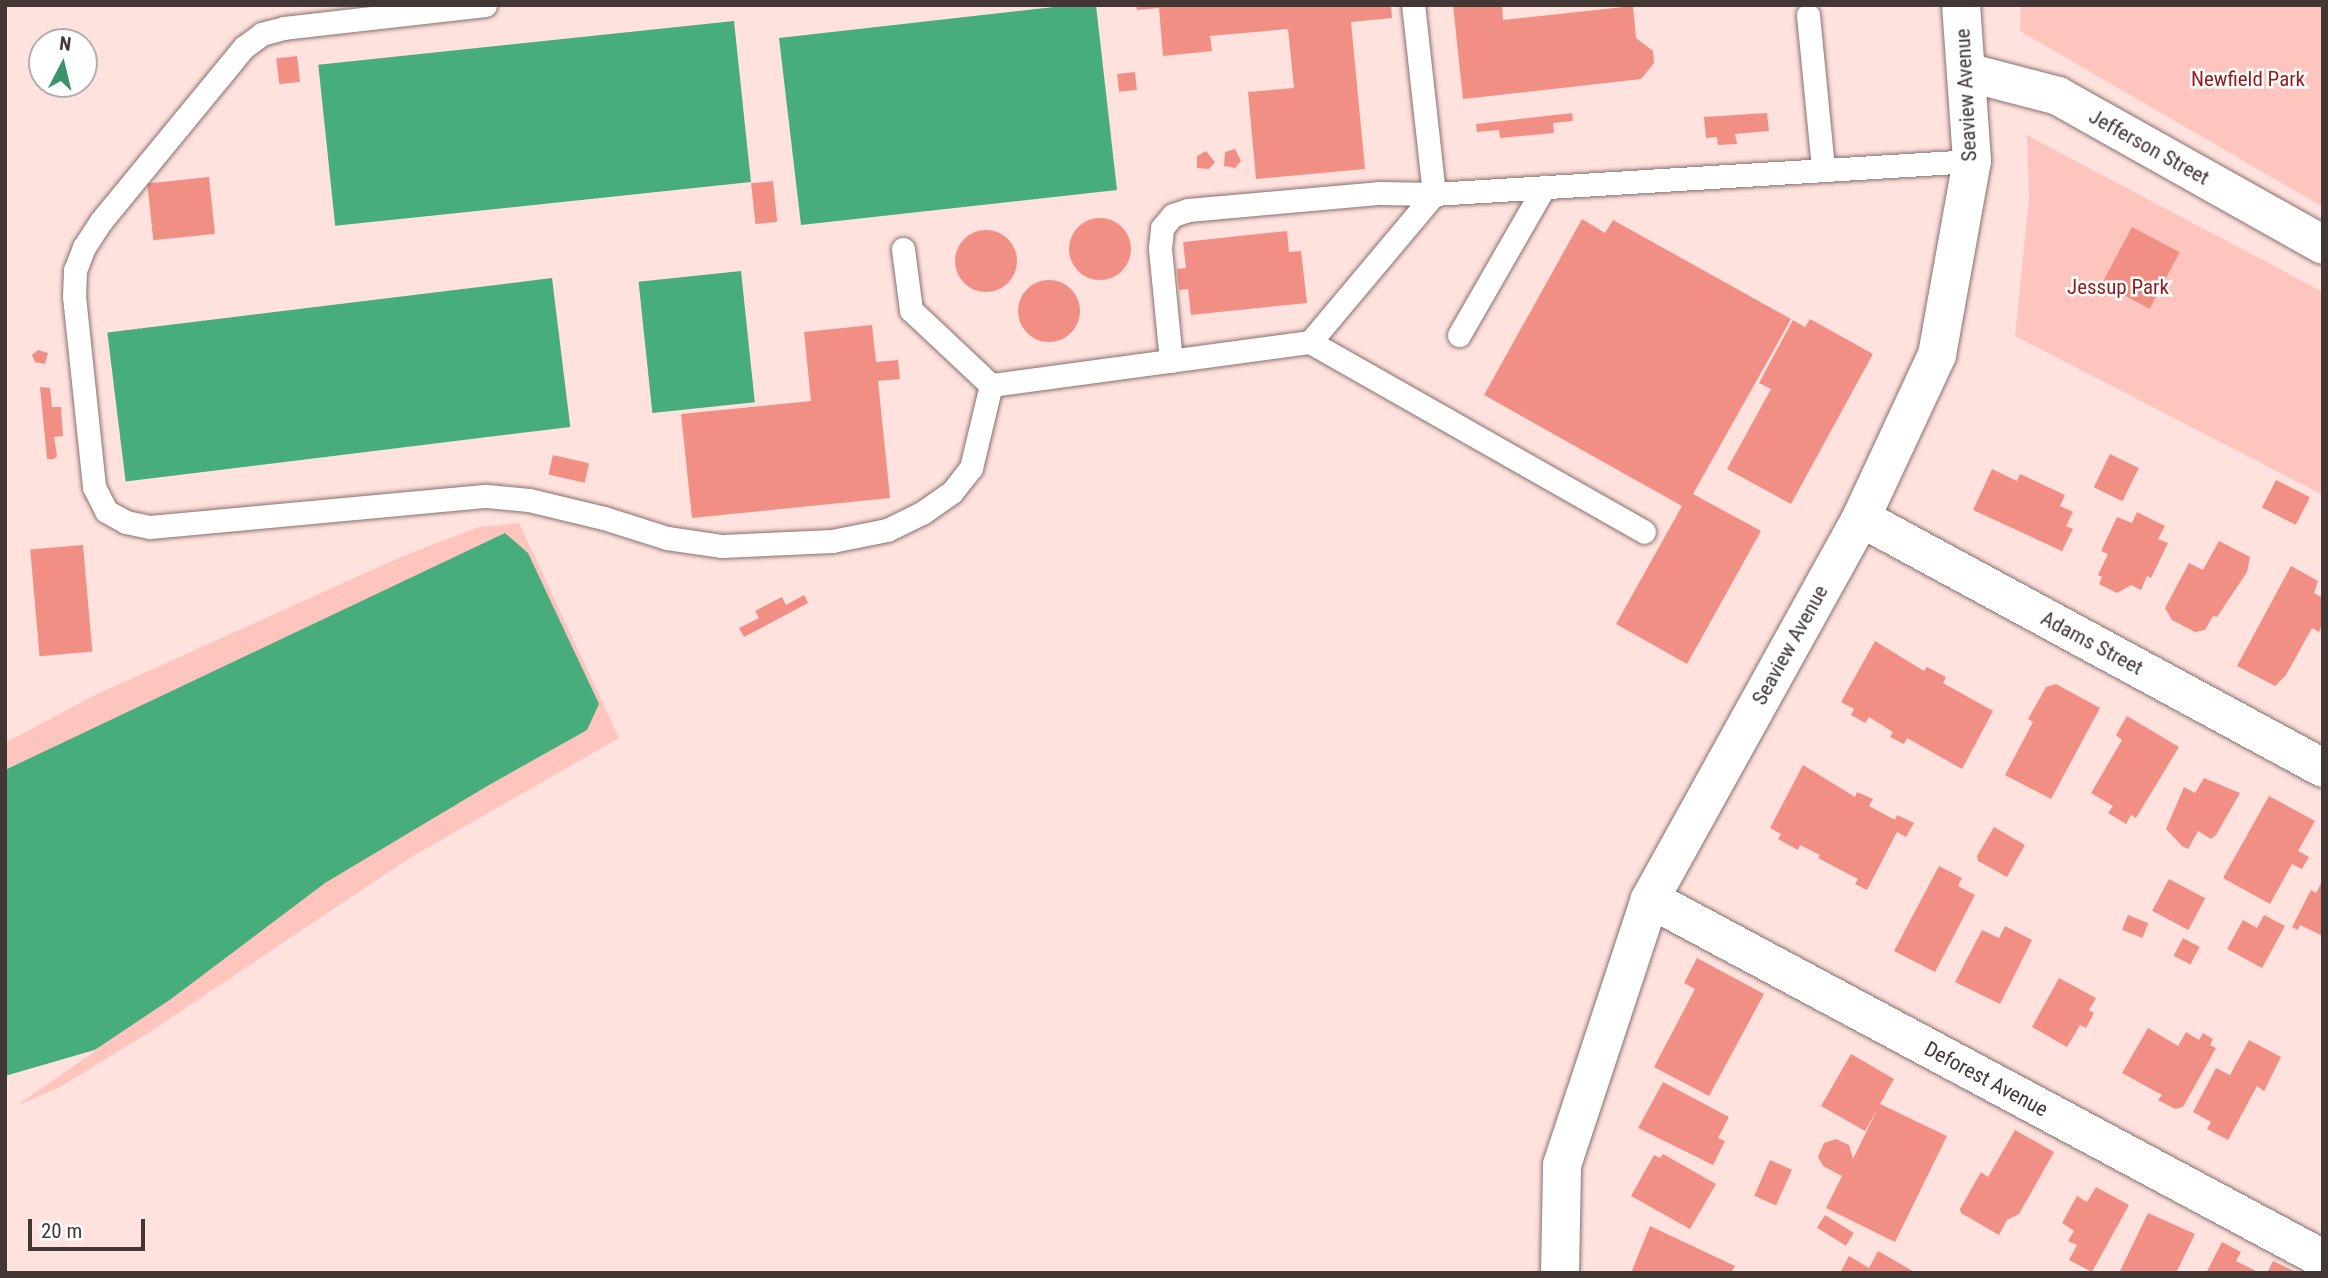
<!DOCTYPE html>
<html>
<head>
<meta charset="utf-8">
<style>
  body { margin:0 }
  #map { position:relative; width:2328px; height:1278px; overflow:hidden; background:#ffe2de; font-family:"Roboto Condensed",sans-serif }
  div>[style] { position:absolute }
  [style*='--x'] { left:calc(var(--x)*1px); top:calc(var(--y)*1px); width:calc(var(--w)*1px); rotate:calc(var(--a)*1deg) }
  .green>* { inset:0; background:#fec5be }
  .water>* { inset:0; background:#47ad7d; transform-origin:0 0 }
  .pier>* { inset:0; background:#ffe2de }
  .building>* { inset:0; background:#f18f85; transform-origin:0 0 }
  .round { border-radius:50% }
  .roads { filter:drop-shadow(0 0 2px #89706d) drop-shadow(0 0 2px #89706d) }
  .service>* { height:23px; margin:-11.5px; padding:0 11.5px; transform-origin:11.5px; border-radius:11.5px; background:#fff }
  .minor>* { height:38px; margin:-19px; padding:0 19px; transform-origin:19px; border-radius:19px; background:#fff }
  .tertiary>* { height:38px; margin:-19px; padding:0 19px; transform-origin:19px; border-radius:19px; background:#fff }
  span { translate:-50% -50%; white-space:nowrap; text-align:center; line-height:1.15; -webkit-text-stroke:5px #fff; paint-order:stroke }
  .park-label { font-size:21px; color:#8f1c1c }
  .street-label { font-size:21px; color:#433736 }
  .frame { position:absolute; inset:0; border:7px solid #433736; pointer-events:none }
  .north { position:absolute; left:28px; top:28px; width:70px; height:70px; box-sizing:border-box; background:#fff; border:2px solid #b4afaf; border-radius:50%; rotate:7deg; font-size:19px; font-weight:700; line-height:28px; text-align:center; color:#433736 }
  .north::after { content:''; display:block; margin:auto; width:24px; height:32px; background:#3a9369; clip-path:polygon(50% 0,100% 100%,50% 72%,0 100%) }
  .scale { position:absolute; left:28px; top:1219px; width:117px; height:32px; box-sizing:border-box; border:4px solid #433736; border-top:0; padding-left:9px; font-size:21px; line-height:24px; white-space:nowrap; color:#433736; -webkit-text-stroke:5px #fff; paint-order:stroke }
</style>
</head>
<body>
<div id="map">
  <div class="green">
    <i style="clip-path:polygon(2021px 5px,2323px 5px,2323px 207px,2020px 31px)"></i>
    <i style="clip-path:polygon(2027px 135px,2323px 292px,2323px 495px,2015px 336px,2029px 199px)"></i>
    <i style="clip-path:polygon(519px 523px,619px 738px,408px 859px,148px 1033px,60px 1087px,16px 1106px,5px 1104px,5px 743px,93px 696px,403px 556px,479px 527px)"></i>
  </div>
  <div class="water">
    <i style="clip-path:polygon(1072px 5px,1096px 5px,1117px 190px,801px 225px,779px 38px)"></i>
    <i style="left:734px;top:21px;width:162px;height:418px;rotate:84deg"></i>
    <i style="left:741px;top:271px;width:132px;height:103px;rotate:84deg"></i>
    <i style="left:552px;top:278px;width:150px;height:448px;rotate:83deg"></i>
    <i style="clip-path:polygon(505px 533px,528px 553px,599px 704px,587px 730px,489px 785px,325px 883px,171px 999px,5px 1110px,5px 770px)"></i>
  </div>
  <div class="pier">
    <i style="clip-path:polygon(98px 1049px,16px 1106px,5px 1110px,5px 1076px)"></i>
  </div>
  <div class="building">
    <i style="clip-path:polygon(1136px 5px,1391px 5px,1392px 18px,1351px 22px,1365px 169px,1256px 179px,1248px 92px,1294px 88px,1288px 29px,1210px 36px,1212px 51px,1163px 56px,1159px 8px,1137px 10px)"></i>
    <i style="clip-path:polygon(1453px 5px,1502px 5px,1503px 20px,1633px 6px,1636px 38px,1653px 51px,1654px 63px,1641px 79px,1463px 99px)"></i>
    <i style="left:297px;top:56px;width:26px;height:21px;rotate:83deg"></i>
    <i style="left:1135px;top:72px;width:18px;height:18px;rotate:84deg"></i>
    <i style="clip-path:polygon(1572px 113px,1573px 121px,1553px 123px,1554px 133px,1500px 138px,1499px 130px,1477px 132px,1476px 124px)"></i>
    <i style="clip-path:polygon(1767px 113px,1769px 131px,1735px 134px,1737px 144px,1718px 145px,1717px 137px,1706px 138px,1704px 117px)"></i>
    <i style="clip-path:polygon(1235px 149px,1241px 161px,1235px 168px,1224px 166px,1225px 152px)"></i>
    <i style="clip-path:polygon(1206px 151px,1215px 162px,1209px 169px,1197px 168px,1197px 156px)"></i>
    <i style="left:209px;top:177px;width:57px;height:62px;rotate:84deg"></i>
    <i style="left:773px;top:181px;width:41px;height:22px;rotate:84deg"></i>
    <i class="round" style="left:1069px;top:218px;width:62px;height:62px"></i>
    <i style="clip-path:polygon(1582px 219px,1605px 233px,1613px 220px,1791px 319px,1693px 494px,1761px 531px,1687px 664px,1616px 624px,1682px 506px,1484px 395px)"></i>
    <i style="left:2132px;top:227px;width:54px;height:64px;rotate:28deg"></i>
    <i class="round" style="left:955px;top:230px;width:62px;height:62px"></i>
    <i style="clip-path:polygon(1287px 231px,1289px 252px,1301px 251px,1307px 303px,1191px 315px,1188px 289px,1179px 290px,1177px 269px,1186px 268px,1183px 242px)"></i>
    <i class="round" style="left:1018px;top:280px;width:62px;height:62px"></i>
    <i style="clip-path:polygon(1810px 319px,1873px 354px,1791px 504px,1727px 469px,1771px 389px,1759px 383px,1793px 320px,1805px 327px)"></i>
    <i style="clip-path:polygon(872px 325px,876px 362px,898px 360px,900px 379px,878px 381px,890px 498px,692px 518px,681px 414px,811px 401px,804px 332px)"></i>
    <i style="clip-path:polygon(38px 350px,48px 353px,45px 364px,35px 362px,32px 355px)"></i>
    <i style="clip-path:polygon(40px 387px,50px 388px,52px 407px,61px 407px,63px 436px,54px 437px,57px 456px,54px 459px,47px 459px)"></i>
    <i style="left:2110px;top:454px;width:32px;height:37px;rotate:26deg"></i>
    <i style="left:553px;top:455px;width:37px;height:20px;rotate:13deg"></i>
    <i style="clip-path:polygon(1992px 469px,2017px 481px,2020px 474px,2065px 495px,2060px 506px,2073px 512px,2066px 526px,2073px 529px,2062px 551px,1973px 510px)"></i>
    <i style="left:2276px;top:480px;width:38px;height:31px;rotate:27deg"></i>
    <i style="clip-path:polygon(2137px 512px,2165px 526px,2158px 539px,2168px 543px,2151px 578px,2147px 576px,2141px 590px,2131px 585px,2117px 593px,2099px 584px,2102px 577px,2098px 575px,2108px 554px,2101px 551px,2117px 517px,2132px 523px)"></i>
    <i style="clip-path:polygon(2219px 541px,2250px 557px,2247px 572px,2217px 617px,2213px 616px,2205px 630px,2195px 632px,2172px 620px,2165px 608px,2189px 563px,2203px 570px)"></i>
    <i style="left:83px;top:545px;width:107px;height:53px;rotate:85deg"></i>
    <i style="clip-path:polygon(2291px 566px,2318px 581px,2314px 593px,2323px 598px,2323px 623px,2319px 632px,2312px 628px,2286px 675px,2275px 686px,2237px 666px)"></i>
    <i style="clip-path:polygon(804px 595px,808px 603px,744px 637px,739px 628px,759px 618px,755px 611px,782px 597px,786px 605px)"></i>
    <i style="clip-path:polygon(1875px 641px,1924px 671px,1927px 667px,1946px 677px,1943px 683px,1993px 711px,1962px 769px,1907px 738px,1904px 744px,1890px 737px,1893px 732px,1869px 717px,1865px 723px,1851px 715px,1854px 709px,1841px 702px)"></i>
    <i style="clip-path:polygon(2056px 684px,2100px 708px,2051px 799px,2005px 775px,2033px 722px,2028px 719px,2046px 687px)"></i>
    <i style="clip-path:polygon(2127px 716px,2179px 747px,2136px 818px,2131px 815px,2126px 824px,2108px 813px,2113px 806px,2091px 793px,2122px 740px,2116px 735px)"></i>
    <i style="clip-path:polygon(1803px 765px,1855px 797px,1857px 792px,1873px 799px,1869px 806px,1895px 820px,1897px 815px,1914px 823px,1906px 837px,1897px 832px,1867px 890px,1855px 884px,1858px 879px,1818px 858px,1820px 855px,1800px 845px,1798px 850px,1778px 839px,1781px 834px,1770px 828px)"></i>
    <i style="clip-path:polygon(2204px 778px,2240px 793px,2216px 835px,2211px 839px,2198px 831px,2188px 849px,2182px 846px,2166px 829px,2184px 787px,2195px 793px)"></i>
    <i style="clip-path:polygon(2269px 796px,2315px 821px,2298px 851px,2309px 857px,2302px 869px,2292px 864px,2270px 904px,2223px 878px)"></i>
    <i style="clip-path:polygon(1994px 827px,2025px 845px,2007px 877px,1978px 861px,1977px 856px)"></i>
    <i style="clip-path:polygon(1939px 866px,1962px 878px,1958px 886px,1975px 895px,1935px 972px,1894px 951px)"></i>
    <i style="left:2169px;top:879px;width:41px;height:36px;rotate:28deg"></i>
    <i style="clip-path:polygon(2323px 880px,2323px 936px,2300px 925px,2298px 930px,2292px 927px,2311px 890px,2316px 893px)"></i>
    <i style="left:2128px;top:915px;width:22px;height:16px;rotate:22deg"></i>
    <i style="clip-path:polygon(2264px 915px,2285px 926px,2262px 968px,2227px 949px,2243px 920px,2257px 928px)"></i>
    <i style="clip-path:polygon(2005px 926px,2032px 940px,2000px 1004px,1955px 982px,1982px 930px,1999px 938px)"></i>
    <i style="left:2183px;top:938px;width:19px;height:20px;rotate:28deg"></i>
    <i style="clip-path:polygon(1697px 958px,1764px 994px,1709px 1096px,1654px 1067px,1695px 989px,1684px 983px)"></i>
    <i style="clip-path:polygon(2059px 978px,2096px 998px,2089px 1010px,2094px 1013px,2086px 1028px,2080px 1025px,2067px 1047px,2032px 1027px)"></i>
    <i style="clip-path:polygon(2148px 1028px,2178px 1046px,2186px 1032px,2199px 1040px,2203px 1033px,2213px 1039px,2210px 1045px,2216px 1048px,2183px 1107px,2175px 1109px,2158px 1100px,2162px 1095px,2122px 1073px)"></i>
    <i style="clip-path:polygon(2249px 1040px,2281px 1057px,2264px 1091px,2257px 1086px,2228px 1140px,2207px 1129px,2211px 1122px,2193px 1112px,2216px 1068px,2230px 1075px)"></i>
    <i style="clip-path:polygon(1851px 1054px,1894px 1079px,1880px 1104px,1947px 1136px,1895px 1242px,1826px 1208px,1842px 1176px,1823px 1166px,1818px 1157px,1824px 1143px,1836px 1139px,1849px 1145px,1853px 1159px,1878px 1108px,1865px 1131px,1821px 1106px)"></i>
    <i style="clip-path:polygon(1663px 1082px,1729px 1117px,1718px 1138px,1725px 1141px,1713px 1165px,1638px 1128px)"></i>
    <i style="clip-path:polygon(2015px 1130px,2054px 1152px,2019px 1214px,2007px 1220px,1999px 1235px,1961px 1213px,1960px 1209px,1981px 1172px,1988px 1177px)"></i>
    <i style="clip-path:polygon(1663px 1154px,1716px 1184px,1690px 1229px,1631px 1196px,1654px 1155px,1660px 1158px)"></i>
    <i style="left:1770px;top:1160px;width:24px;height:39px;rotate:24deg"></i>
    <i style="clip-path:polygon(2096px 1187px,2129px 1205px,2092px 1272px,2069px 1260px,2077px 1245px,2068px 1241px,2074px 1231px,2062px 1223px,2077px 1196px,2087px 1202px)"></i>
    <i style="clip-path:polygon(2148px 1213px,2195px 1234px,2176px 1273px,2119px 1273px)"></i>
    <i style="left:1825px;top:1215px;width:34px;height:15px;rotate:32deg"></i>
    <i style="clip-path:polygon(1650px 1226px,1735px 1266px,1731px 1273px,1631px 1273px)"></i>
    <i style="clip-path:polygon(2222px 1242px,2241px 1252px,2236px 1261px,2260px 1273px,2206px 1273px)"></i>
    <i style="clip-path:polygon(1878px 1251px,1916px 1273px,1840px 1273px,1849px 1256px,1869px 1268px)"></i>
    <i style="clip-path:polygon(2273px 1261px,2298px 1273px,2267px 1273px)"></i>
  </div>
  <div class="roads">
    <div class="service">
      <i style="--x:485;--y:5;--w:202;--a:173.5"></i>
      <i style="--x:284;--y:28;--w:23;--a:165"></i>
      <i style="--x:262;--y:34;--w:22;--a:144"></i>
      <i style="--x:244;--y:47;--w:225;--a:129.4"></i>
      <i style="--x:101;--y:221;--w:31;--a:123"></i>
      <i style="--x:84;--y:247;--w:25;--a:111"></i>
      <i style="--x:75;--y:270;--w:26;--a:92"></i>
      <i style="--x:74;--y:296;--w:192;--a:84"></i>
      <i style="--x:94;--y:487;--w:27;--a:63"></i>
      <i style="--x:106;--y:511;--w:23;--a:29"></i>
      <i style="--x:126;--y:522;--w:25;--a:12"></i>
      <i style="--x:150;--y:527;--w:338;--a:-5.3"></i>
      <i style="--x:487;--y:496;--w:42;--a:5.4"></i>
      <i style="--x:529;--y:500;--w:77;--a:13.5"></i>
      <i style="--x:604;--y:518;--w:66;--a:17.6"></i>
      <i style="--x:667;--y:538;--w:56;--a:8.3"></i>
      <i style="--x:722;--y:546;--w:110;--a:-2.6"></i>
      <i style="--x:832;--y:541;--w:56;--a:-11.3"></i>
      <i style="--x:887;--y:530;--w:39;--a:-26"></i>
      <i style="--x:922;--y:513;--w:37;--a:-35"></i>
      <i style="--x:952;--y:492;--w:31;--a:-52"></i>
      <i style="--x:971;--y:468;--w:85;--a:-76.5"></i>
      <i style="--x:1808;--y:15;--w:154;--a:84.4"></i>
      <i style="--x:903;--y:249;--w:62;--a:82.5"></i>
      <i style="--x:911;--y:310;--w:110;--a:43.2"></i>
      <i style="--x:1459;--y:335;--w:171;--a:-60.1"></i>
      <i style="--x:1310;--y:342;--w:384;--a:29.6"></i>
      <i style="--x:1171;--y:361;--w:114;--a:-95.6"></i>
      <i style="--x:1160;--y:248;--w:20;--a:-84"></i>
      <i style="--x:1162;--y:228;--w:17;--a:-50"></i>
      <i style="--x:1173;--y:215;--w:16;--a:-18"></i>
      <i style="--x:1188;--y:210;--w:193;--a:-5.1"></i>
      <i style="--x:1380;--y:193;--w:54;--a:1.1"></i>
      <i style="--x:1434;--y:194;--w:539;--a:-3.51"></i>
      <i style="--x:991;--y:385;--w:322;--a:-7.7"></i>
      <i style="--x:1310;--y:342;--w:193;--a:-50"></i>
      <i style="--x:1434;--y:194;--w:190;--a:-96.3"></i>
    </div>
    <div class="minor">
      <i style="--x:1966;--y:72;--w:95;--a:14.6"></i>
      <i style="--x:2058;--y:96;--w:304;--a:29.3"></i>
      <i style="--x:1861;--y:518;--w:525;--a:28.42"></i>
      <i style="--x:1650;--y:899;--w:763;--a:28.14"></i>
    </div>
    <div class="tertiary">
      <i style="--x:1560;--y:1273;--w:108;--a:-88.9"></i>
      <i style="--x:1562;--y:1165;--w:280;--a:-71.7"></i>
      <i style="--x:1650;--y:899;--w:436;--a:-61"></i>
      <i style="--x:1861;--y:518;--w:180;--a:-65"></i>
      <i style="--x:1937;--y:355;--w:197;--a:-79.8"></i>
      <i style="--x:1972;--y:161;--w:156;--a:-94"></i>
    </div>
  </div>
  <div class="park-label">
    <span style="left:2248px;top:79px">Newfield Park</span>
    <span style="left:2118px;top:287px">Jessup Park</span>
  </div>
  <div class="street-label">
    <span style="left:1966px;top:95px;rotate:-93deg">Seaview Avenue</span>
    <span style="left:2149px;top:147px;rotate:29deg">Jefferson Street</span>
    <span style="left:2092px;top:643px;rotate:28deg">Adams Street</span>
    <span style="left:1790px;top:645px;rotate:-61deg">Seaview Avenue</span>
    <span style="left:1986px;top:1079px;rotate:28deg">Deforest Avenue</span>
  </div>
  <div class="frame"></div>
  <div class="north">N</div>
  <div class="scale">20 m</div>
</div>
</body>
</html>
